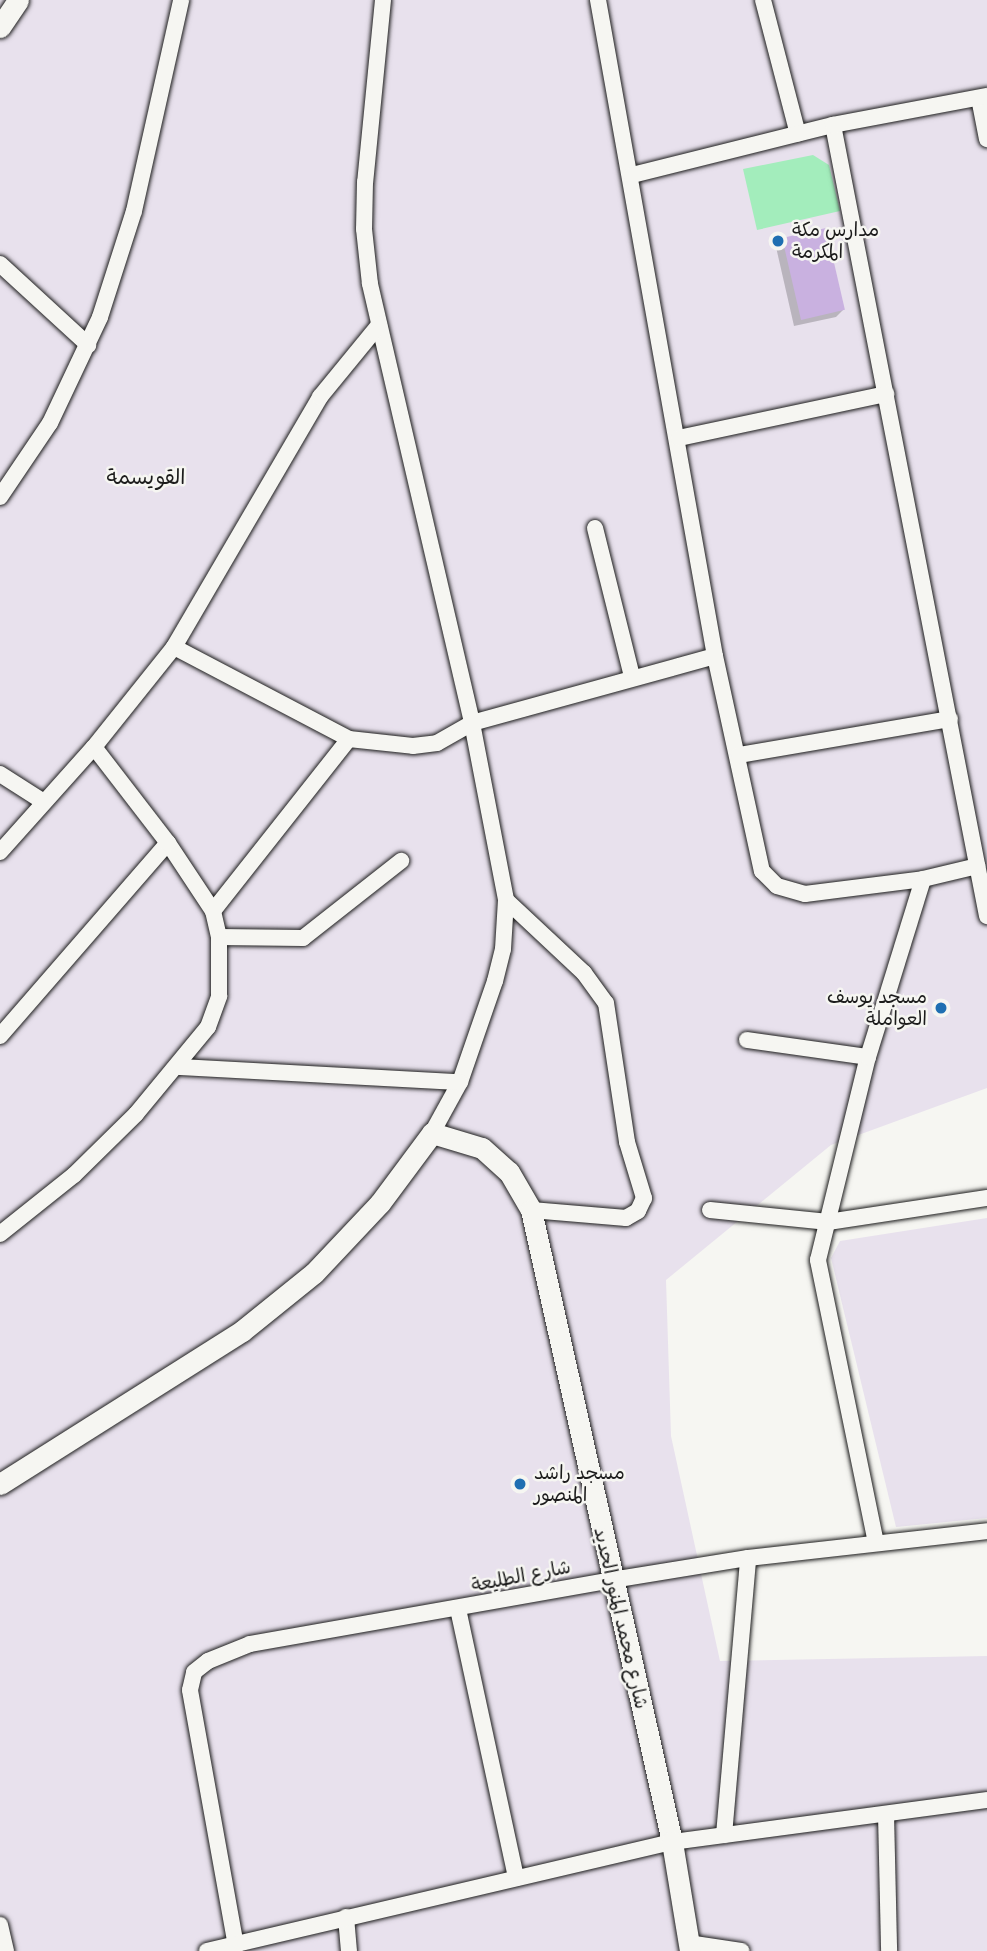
<!DOCTYPE html>
<html>
<head>
<meta charset="utf-8">
<style>
  body { margin:0 }
  #map { position:relative; width:987px; height:1951px; overflow:hidden; background:#f6f6f2; font-family:Sriracha,"Playpen Sans Arabic",sans-serif }
  div>[style] { position:absolute }
  [style*='--x'] { left:calc(var(--x)*1px); top:calc(var(--y)*1px); width:calc(var(--w)*1px); rotate:calc(var(--a)*1deg) }
  .built>* { inset:0; background:#e8e1ed }
  .green>* { inset:0; background:#a3edbc }
  .shadow>* { inset:0; background:#0003 }
  .building>* { inset:0; background:#c9b1e0; transform-origin:0 0 }
  .roads { filter:drop-shadow(0 0 2px #1c1c1c) drop-shadow(0 0 2px #1c1c1c) }
  .street>* { height:16px; margin:-8px; padding:0 8px; transform-origin:8px; border-radius:8px; background:#f6f6f2 }
  .secondary>* { height:21px; margin:-10.5px; padding:0 10.5px; transform-origin:10.5px; border-radius:10.5px; background:#f6f6f2 }
  .dots>* { width:19px; height:19px; translate:-50% -50%; box-sizing:border-box; border:4px solid #f6f6f2; border-radius:50% }
  span { translate:-50% -50%; white-space:nowrap; text-align:center; line-height:1.15; -webkit-text-stroke:5px #f6f6f2; paint-order:stroke }
  .poi-label { font-size:19px; color:#1c1c1c }
  .left { translate:0 -50%; text-align:left }
  .right { translate:-100% -50%; text-align:right }
  .street-label { font-size:19px; color:#1c1c1c }
  .neighbourhood-label { font-size:21px; color:#1c1c1c }
</style>
</head>
<body>
<div id="map">
  <div class="built">
    <i style="clip-path:polygon(0 0,987px 0,987px 1088px,831px 1145px,666px 1280px,671px 1436px,720px 1661px,987px 1656px,987px 1951px,0 1951px)"></i>
    <i style="clip-path:polygon(987px 1218px,987px 1518px,896px 1527px,831px 1258px,840px 1241px)"></i>
  </div>
  <div class="green">
    <i style="clip-path:polygon(813px 155px,829px 165px,840px 211px,757px 230px,743px 169px)"></i>
  </div>
  <div class="shadow">
    <i style="clip-path:polygon(783px 240px,843px 310px,836px 317px,794px 326px,776px 247px)"></i>
  </div>
  <div class="building">
    <i style="left:826px;top:228px;width:84px;height:45px;rotate:77deg"></i>
  </div>
  <div class="roads">
    <div class="street">
      <i style="--x:383;--y:0;--w:183;--a:95.6"></i>
      <i style="--x:365;--y:182;--w:47;--a:91.2"></i>
      <i style="--x:364;--y:229;--w:55;--a:83.8"></i>
      <i style="--x:370;--y:284;--w:451;--a:76.9"></i>
      <i style="--x:472;--y:723;--w:180;--a:79.1"></i>
      <i style="--x:506;--y:900;--w:49;--a:93.5"></i>
      <i style="--x:503;--y:949;--w:33;--a:104"></i>
      <i style="--x:495;--y:981;--w:107;--a:109.1"></i>
      <i style="--x:460;--y:1082;--w:58;--a:118.8"></i>
      <i style="--x:598;--y:0;--w:666;--a:79.89"></i>
      <i style="--x:715;--y:656;--w:220;--a:77.7"></i>
      <i style="--x:762;--y:871;--w:21;--a:45"></i>
      <i style="--x:777;--y:886;--w:29;--a:16"></i>
      <i style="--x:805;--y:894;--w:119;--a:-7.2"></i>
      <i style="--x:923;--y:879;--w:56;--a:-13.5"></i>
      <i style="--x:763;--y:0;--w:138;--a:75.4"></i>
      <i style="--x:979;--y:98;--w:42;--a:79"></i>
      <i style="--x:833;--y:125;--w:806;--a:78.98"></i>
      <i style="--x:632;--y:175;--w:207;--a:-14"></i>
      <i style="--x:833;--y:125;--w:157;--a:-10.7"></i>
      <i style="--x:0;--y:264;--w:120;--a:42.6"></i>
      <i style="--x:679;--y:438;--w:212;--a:-12"></i>
      <i style="--x:0;--y:497;--w:89;--a:-56"></i>
      <i style="--x:50;--y:423;--w:117;--a:-64.7"></i>
      <i style="--x:100;--y:317;--w:111;--a:-72.2"></i>
      <i style="--x:134;--y:211;--w:216;--a:-77.4"></i>
      <i style="--x:595;--y:528;--w:153;--a:76"></i>
      <i style="--x:174;--y:647;--w:198;--a:27.7"></i>
      <i style="--x:349;--y:739;--w:64;--a:6.2"></i>
      <i style="--x:413;--y:746;--w:24;--a:-7"></i>
      <i style="--x:437;--y:743;--w:40;--a:-29.7"></i>
      <i style="--x:472;--y:723;--w:252;--a:-15.4"></i>
      <i style="--x:739;--y:755;--w:214;--a:-9.7"></i>
      <i style="--x:0;--y:774;--w:52;--a:32.5"></i>
      <i style="--x:0;--y:852;--w:141;--a:-48.2"></i>
      <i style="--x:94;--y:747;--w:128;--a:-51.3"></i>
      <i style="--x:174;--y:647;--w:290;--a:-59.7"></i>
      <i style="--x:320;--y:397;--w:93;--a:-50.7"></i>
      <i style="--x:506;--y:900;--w:107;--a:43.1"></i>
      <i style="--x:584;--y:973;--w:37;--a:54"></i>
      <i style="--x:606;--y:1003;--w:141;--a:81.4"></i>
      <i style="--x:627;--y:1142;--w:59;--a:73.1"></i>
      <i style="--x:644;--y:1198;--w:14;--a:115"></i>
      <i style="--x:638;--y:1211;--w:14;--a:150"></i>
      <i style="--x:626;--y:1218;--w:95;--a:-175.2"></i>
      <i style="--x:213;--y:911;--w:219;--a:-51.7"></i>
      <i style="--x:219;--y:937;--w:84;--a:0.7"></i>
      <i style="--x:303;--y:938;--w:125;--a:-38.2"></i>
      <i style="--x:0;--y:1036;--w:256;--a:-49"></i>
      <i style="--x:747;--y:1040;--w:122;--a:8"></i>
      <i style="--x:179;--y:1067;--w:281;--a:3.1"></i>
      <i style="--x:710;--y:1210;--w:119;--a:5.8"></i>
      <i style="--x:828;--y:1222;--w:161;--a:-8.6"></i>
      <i style="--x:0;--y:1234;--w:95;--a:-38.6"></i>
      <i style="--x:74;--y:1175;--w:87;--a:-44.5"></i>
      <i style="--x:136;--y:1114;--w:113;--a:-50.4"></i>
      <i style="--x:208;--y:1027;--w:33;--a:-70"></i>
      <i style="--x:219;--y:996;--w:59;--a:-90"></i>
      <i style="--x:219;--y:937;--w:27;--a:-103"></i>
      <i style="--x:213;--y:911;--w:82;--a:-123.5"></i>
      <i style="--x:168;--y:843;--w:121;--a:-127.6"></i>
      <i style="--x:876;--y:1543;--w:289;--a:-101.6"></i>
      <i style="--x:818;--y:1260;--w:209;--a:-76.2"></i>
      <i style="--x:868;--y:1057;--w:186;--a:-72.8"></i>
      <i style="--x:458;--y:1609;--w:275;--a:77.8"></i>
      <i style="--x:886;--y:1814;--w:137;--a:88.7"></i>
      <i style="--x:724;--y:1835;--w:278;--a:-85"></i>
      <i style="--x:346;--y:1917;--w:34;--a:85"></i>
      <i style="--x:0;--y:1925;--w:27;--a:77"></i>
      <i style="--x:689;--y:1943;--w:53;--a:8.7"></i>
      <i style="--x:236;--y:1946;--w:260;--a:-100.2"></i>
      <i style="--x:190;--y:1690;--w:18;--a:-77"></i>
      <i style="--x:194;--y:1672;--w:18;--a:-38"></i>
      <i style="--x:208;--y:1661;--w:45;--a:-22"></i>
      <i style="--x:250;--y:1644;--w:368;--a:-10"></i>
      <i style="--x:612;--y:1580;--w:138;--a:-9.2"></i>
      <i style="--x:748;--y:1558;--w:241;--a:-6.4"></i>
      <i style="--x:207;--y:1951;--w:478;--a:-13.2"></i>
      <i style="--x:672;--y:1842;--w:318;--a:-7.6"></i>
    </div>
    <div class="secondary">
      <i style="--x:0;--y:27;--w:32;--a:-56"></i>
      <i style="--x:0;--y:1484;--w:286;--a:-32.3"></i>
      <i style="--x:242;--y:1331;--w:92;--a:-38.9"></i>
      <i style="--x:314;--y:1273;--w:96;--a:-46.7"></i>
      <i style="--x:380;--y:1203;--w:87;--a:-53.4"></i>
      <i style="--x:432;--y:1133;--w:52;--a:16.7"></i>
      <i style="--x:482;--y:1148;--w:36;--a:42"></i>
      <i style="--x:509;--y:1172;--w:44;--a:59.9"></i>
      <i style="--x:531;--y:1210;--w:648;--a:77.42"></i>
      <i style="--x:672;--y:1842;--w:110;--a:80.6"></i>
    </div>
  </div>
  <div class="dots">
    <i style="left:778px;top:241px;background:#1f6fb2"></i>
    <i style="left:941px;top:1008px;background:#1f6fb2"></i>
    <i style="left:520px;top:1484px;background:#1f6fb2"></i>
  </div>
  <div class="poi-label">
    <span class="left" style="left:792px;top:241px">مدارس مكة<br>المكرمة</span>
    <span class="right" style="left:927px;top:1008px">مسجد يوسف<br>العواملة</span>
    <span class="left" style="left:534px;top:1484px">مسجد راشد<br>المنصور</span>
  </div>
  <div class="street-label">
    <span style="left:521px;top:1576px;rotate:-11deg">شارع الطليعة</span>
    <span style="left:621px;top:1618px;rotate:77deg">شارع محمد المنور الحديد</span>
  </div>
  <div class="neighbourhood-label">
    <span style="left:146px;top:477px">القويسمة</span>
  </div>
</div>
</body>
</html>
